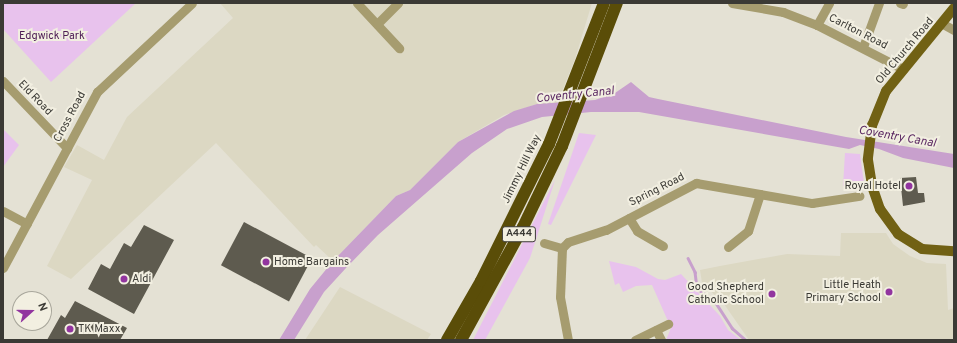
<!DOCTYPE html>
<html>
<head>
<meta charset="utf-8">
<style>
  body { margin:0 }
  #map { position:relative; width:957px; height:343px; overflow:hidden; background:#e4e1d4; font-family:Overpass,sans-serif }
  div>[style] { position:absolute }
  [style*='--x'] { left:calc(var(--x)*1px); top:calc(var(--y)*1px); width:calc(var(--w)*1px); rotate:calc(var(--a)*1deg) }
  .built>* { inset:0; background:#dcd8c3 }
  .green>* { inset:0; background:#e8c2ed }
  .water>* { inset:0; background:#c8a0cd }
  .stream>* { height:2.5px; margin:-1.25px; padding:0 1.25px; transform-origin:1.25px; border-radius:1.25px; background:#c8a0cd }
  .building>* { inset:0; background:#5e5b4f; transform-origin:0 0 }
  .minor>* { height:9px; margin:-4.5px; padding:0 4.5px; transform-origin:4.5px; border-radius:4.5px; background:#a69c6f }
  .major>* { height:10px; margin:-5px; padding:0 5px; transform-origin:5px; border-radius:5px; background:#716114 }
  .highway>* { height:12px; margin:-6px; padding:0 6px; transform-origin:6px; border-radius:6px; background:#5a4d08 }
  .dots>* { width:11px; height:11px; translate:-50% -50%; box-sizing:border-box; border:2px solid #f2efe1; border-radius:50% }
  span { translate:-50% -50%; white-space:nowrap; text-align:center; line-height:1.15; -webkit-text-stroke:4px #f2efe1; paint-order:stroke }
  .shield-label span { padding:1px 3px; background:#f2efe1; border:1px solid; border-radius:3px; -webkit-text-stroke-width:0 }
  .shield-label { font-size:10px; color:#3b3a35; font-weight:700 }
  .street-label { font-size:11px; color:#3b3a35 }
  .park-label { font-size:11px; color:#4e1d55 }
  .poi-label { font-size:11px; color:#3b3a35 }
  .right { translate:-100% -50%; text-align:right }
  .left { translate:0 -50%; text-align:left }
  .water-label { font-size:12px; color:#5d2b64; font-style:italic }
  .frame { position:absolute; inset:0; border:4px solid #3b3a35; pointer-events:none }
  .north { position:absolute; left:12px; top:291px; width:40px; height:40px; box-sizing:border-box; background:#f2efe1; border:1px solid #a9a79c; border-radius:50%; rotate:69deg; font-size:11px; font-weight:700; line-height:16px; text-align:center; color:#3b3a35 }
  .north::after { content:''; display:block; margin:auto; width:14px; height:18px; background:#92359f; clip-path:polygon(50% 0,100% 100%,50% 72%,0 100%) }
</style>
</head>
<body>
<div id="map">
  <div class="built">
    <i style="clip-path:polygon(220px 3px,592px 3px,575px 59px,557px 104px,537px 104px,504px 115px,458px 142px,410px 190px,396px 196px,333px 261px,316px 245px,314px 247px,216px 143px,71px 279px,47px 266px,92px 180px,64px 167px,77px 145px,104px 160px,127px 117px,233px 18px)"></i>
    <i style="clip-path:polygon(841px 233px,886px 233px,893px 244px,910px 256px,927px 263px,946px 264px,948px 310px,954px 308px,954px 340px,749px 340px,724px 304px,702px 283px,700px 270px,720px 266px,787px 254px,840px 256px)"></i>
    <i style="clip-path:polygon(340px 287px,431px 334px,427px 340px,305px 340px)"></i>
  </div>
  <div class="green">
    <i style="clip-path:polygon(3px 3px,136px 3px,51px 82px,3px 29px)"></i>
    <i style="clip-path:polygon(3px 129px,19px 145px,3px 167px)"></i>
    <i style="clip-path:polygon(579px 133px,596px 135px,551px 225px,548px 224px)"></i>
    <i style="clip-path:polygon(845px 153px,860px 154px,864px 183px,843px 186px)"></i>
    <i style="clip-path:polygon(555px 180px,530px 258px,485px 340px,473px 340px)"></i>
    <i style="clip-path:polygon(609px 261px,636px 267px,658px 279px,665px 280px,681px 274px,720px 316px,728px 330px,741px 340px,666px 340px,671px 328px,652px 285px,636px 286px,623px 292px,619px 283px,615px 285px)"></i>
  </div>
  <div class="water">
    <i style="clip-path:polygon(631px 82px,649px 97px,658px 99px,846px 137px,954px 154px,954px 168px,903px 158px,879px 149px,860px 145px,849px 149px,639px 112px,591px 112px,542px 117px,507px 129px,472px 153px,378px 235px,346px 268px,324px 292px,294px 340px,279px 340px,310px 289px,333px 261px,396px 196px,410px 190px,458px 142px,514px 111px,537px 104px,595px 100px,615px 93px)"></i>
  </div>
  <div class="stream">
    <i style="--x:688;--y:258;--w:16;--a:63"></i>
    <i style="--x:695;--y:272;--w:16;--a:83"></i>
    <i style="--x:697;--y:288;--w:24;--a:38"></i>
    <i style="--x:716;--y:303;--w:30;--a:57"></i>
    <i style="--x:732;--y:328;--w:18;--a:41"></i>
  </div>
  <div class="building">
    <i style="clip-path:polygon(916px 177px,918px 193px,924px 193px,925px 202px,903px 206px,900px 178px)"></i>
    <i style="left:244px;top:222px;width:77px;height:49px;rotate:28deg"></i>
    <i style="clip-path:polygon(144px 225px,174px 240px,134px 314px,88px 289px,101px 264px,110px 269px,124px 243px,131px 247px)"></i>
    <i style="clip-path:polygon(75px 301px,127px 328px,120px 340px,47px 340px,61px 315px,65px 318px)"></i>
  </div>
  <div class="minor">
    <i style="--x:357;--y:3;--w:62;--a:47"></i>
    <i style="--x:732;--y:3;--w:52;--a:10"></i>
    <i style="--x:783;--y:12;--w:36;--a:21"></i>
    <i style="--x:817;--y:25;--w:97;--a:27.1"></i>
    <i style="--x:900;--y:3;--w:3;--a:18"></i>
    <i style="--x:377;--y:24;--w:30;--a:-45"></i>
    <i style="--x:943;--y:24;--w:13;--a:29"></i>
    <i style="--x:817;--y:25;--w:25;--a:-61"></i>
    <i style="--x:863;--y:47;--w:47;--a:-70"></i>
    <i style="--x:3;--y:81;--w:93;--a:46.3"></i>
    <i style="--x:3;--y:211;--w:27;--a:28"></i>
    <i style="--x:629;--y:218;--w:15;--a:58"></i>
    <i style="--x:637;--y:231;--w:30;--a:30"></i>
    <i style="--x:544;--y:243;--w:19;--a:16"></i>
    <i style="--x:562;--y:248;--w:8;--a:-45"></i>
    <i style="--x:568;--y:242;--w:40;--a:-18"></i>
    <i style="--x:606;--y:230;--w:102;--a:-27.6"></i>
    <i style="--x:696;--y:183;--w:118;--a:9.8"></i>
    <i style="--x:812;--y:203;--w:48;--a:-8.5"></i>
    <i style="--x:728;--y:247;--w:26;--a:-39"></i>
    <i style="--x:748;--y:231;--w:39;--a:-72"></i>
    <i style="--x:562;--y:248;--w:49;--a:92.3"></i>
    <i style="--x:560;--y:297;--w:44;--a:79.5"></i>
    <i style="--x:3;--y:268;--w:200;--a:-61.9"></i>
    <i style="--x:97;--y:92;--w:130;--a:-43.1"></i>
    <i style="--x:656;--y:330;--w:11;--a:63"></i>
    <i style="--x:635;--y:340;--w:37;--a:-26"></i>
  </div>
  <div class="major">
    <i style="--x:954;--y:8;--w:107;--a:129.3"></i>
    <i style="--x:886;--y:91;--w:37;--a:112"></i>
    <i style="--x:872;--y:125;--w:35;--a:97"></i>
    <i style="--x:868;--y:160;--w:26;--a:81"></i>
    <i style="--x:872;--y:186;--w:24;--a:71"></i>
    <i style="--x:880;--y:209;--w:31;--a:54"></i>
    <i style="--x:898;--y:234;--w:28;--a:32"></i>
    <i style="--x:922;--y:249;--w:32;--a:4"></i>
  </div>
  <div class="highway">
    <i style="--x:447;--y:340;--w:68;--a:-60"></i>
    <i style="--x:481;--y:281;--w:153;--a:-63.6"></i>
    <i style="--x:549;--y:144;--w:151;--a:-68.7"></i>
    <i style="--x:461;--y:340;--w:129;--a:-61.2"></i>
    <i style="--x:523;--y:227;--w:90;--a:-64.3"></i>
    <i style="--x:562;--y:146;--w:153;--a:-69"></i>
  </div>
  <div class="dots">
    <i style="left:909px;top:186px;background:#92359f"></i>
    <i style="left:266px;top:262px;background:#92359f"></i>
    <i style="left:124px;top:279px;background:#92359f"></i>
    <i style="left:889px;top:292px;background:#92359f"></i>
    <i style="left:772px;top:294px;background:#92359f"></i>
    <i style="left:70px;top:329px;background:#92359f"></i>
  </div>
  <div class="shield-label">
    <span style="left:519px;top:234px">A444</span>
  </div>
  <div class="street-label">
    <span style="left:858px;top:32px;rotate:27deg">Carlton Road</span>
    <span style="left:905px;top:51px;rotate:-50deg">Old Church Road</span>
    <span style="left:35px;top:98px;rotate:46deg">Eld Road</span>
    <span style="left:70px;top:117px;rotate:-62deg">Cross Road</span>
    <span style="left:522px;top:169px;rotate:-64deg">Jimmy Hill Way</span>
    <span style="left:657px;top:190px;rotate:-27deg">Spring Road</span>
  </div>
  <div class="park-label">
    <span style="left:52px;top:36px">Edgwick Park</span>
  </div>
  <div class="poi-label">
    <span class="right" style="left:901px;top:186px">Royal Hotel</span>
    <span class="left" style="left:274px;top:262px">Home Bargains</span>
    <span class="left" style="left:132px;top:279px">Aldi</span>
    <span class="right" style="left:881px;top:292px">Little Heath<br>Primary School</span>
    <span class="right" style="left:764px;top:294px">Good Shepherd<br>Catholic School</span>
    <span class="left" style="left:78px;top:329px">TK Maxx</span>
  </div>
  <div class="water-label">
    <span style="left:575px;top:96px;rotate:-6deg">Coventry Canal</span>
    <span style="left:897px;top:138px;rotate:10deg">Coventry Canal</span>
  </div>
  <div class="frame"></div>
  <div class="north">N</div>
</div>
</body>
</html>
